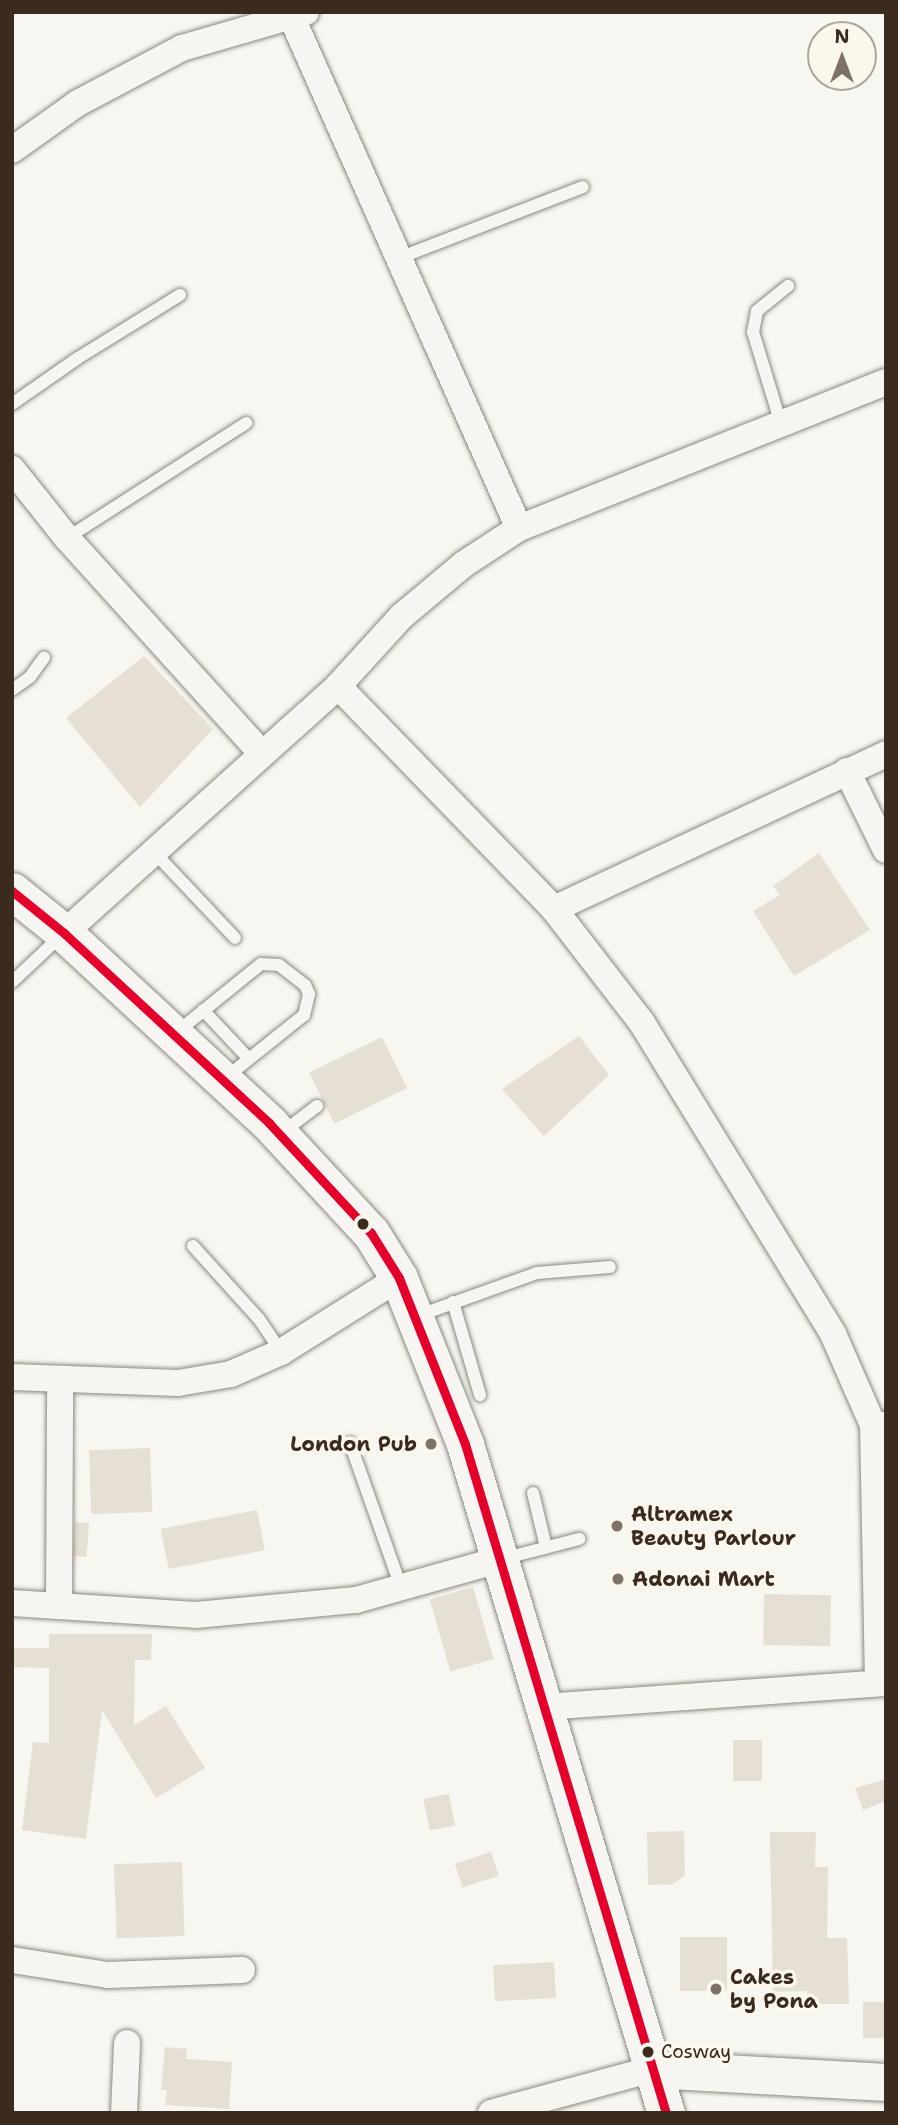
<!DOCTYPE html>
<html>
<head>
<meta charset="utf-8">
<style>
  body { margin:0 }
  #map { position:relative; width:898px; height:2125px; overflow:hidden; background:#f8f6f0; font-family:"Shantell Sans",sans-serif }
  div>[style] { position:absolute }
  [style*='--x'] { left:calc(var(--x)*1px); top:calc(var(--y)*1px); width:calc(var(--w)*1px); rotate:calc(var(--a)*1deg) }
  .building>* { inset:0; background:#e6dfd3; transform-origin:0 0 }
  .roads { filter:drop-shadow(0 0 2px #8b8781) drop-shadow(0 0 2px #8b8781) }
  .lane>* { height:12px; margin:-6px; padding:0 6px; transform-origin:6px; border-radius:6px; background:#f6f5f1 }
  .street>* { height:26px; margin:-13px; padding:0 13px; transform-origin:13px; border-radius:13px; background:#f6f5f1 }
  .secondary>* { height:37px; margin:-18.5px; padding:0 18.5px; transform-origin:18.5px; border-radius:18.5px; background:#f6f5f1 }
  .bus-1>* { height:9px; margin:-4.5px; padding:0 4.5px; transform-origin:4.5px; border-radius:4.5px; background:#e4002b }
  .dots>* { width:19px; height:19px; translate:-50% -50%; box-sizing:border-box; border:4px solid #fbf7ec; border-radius:50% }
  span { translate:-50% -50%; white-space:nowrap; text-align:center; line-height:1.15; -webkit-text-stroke:7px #fbf7ec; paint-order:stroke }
  .bus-label { font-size:19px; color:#3b2a1e }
  .left { translate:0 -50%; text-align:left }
  .poi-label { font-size:21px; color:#3b2a1e; font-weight:700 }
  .right { translate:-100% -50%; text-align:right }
  .frame { position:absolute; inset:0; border:14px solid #3b2a1e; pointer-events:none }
  .north { position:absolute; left:807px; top:21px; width:70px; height:70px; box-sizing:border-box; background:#fbf7ec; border:2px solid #aea59a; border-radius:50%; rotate:0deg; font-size:19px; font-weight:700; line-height:28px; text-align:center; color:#3b2a1e }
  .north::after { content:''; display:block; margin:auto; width:24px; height:32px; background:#7d7168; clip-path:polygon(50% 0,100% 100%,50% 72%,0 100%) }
</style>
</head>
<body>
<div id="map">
  <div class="building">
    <i style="clip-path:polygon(144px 656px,213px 729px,140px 807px,66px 718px)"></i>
    <i style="clip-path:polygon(819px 853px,870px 930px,794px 976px,753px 911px,780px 895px,773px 886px)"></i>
    <i style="clip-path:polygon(579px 1036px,609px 1075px,544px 1136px,502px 1089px)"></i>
    <i style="left:382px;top:1037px;width:57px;height:81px;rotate:64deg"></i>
    <i style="left:150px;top:1448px;width:64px;height:61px;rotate:88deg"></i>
    <i style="left:257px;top:1510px;width:41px;height:98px;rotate:79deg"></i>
    <i style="left:75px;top:1522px;width:14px;height:34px;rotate:4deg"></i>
    <i style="left:473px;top:1587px;width:75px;height:45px;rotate:74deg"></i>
    <i style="left:764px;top:1594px;width:67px;height:51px;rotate:1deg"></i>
    <i style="clip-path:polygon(49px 1634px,152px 1634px,151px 1660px,135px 1660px,134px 1725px,166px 1706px,205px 1768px,156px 1798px,102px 1710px,86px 1839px,22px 1830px,33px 1742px,49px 1743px,49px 1668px,12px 1667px,12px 1648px,49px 1648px)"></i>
    <i style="left:733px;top:1740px;width:29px;height:41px"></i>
    <i style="clip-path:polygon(886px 1779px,886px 1801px,863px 1810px,855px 1788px)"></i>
    <i style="left:449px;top:1794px;width:32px;height:26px;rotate:79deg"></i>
    <i style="clip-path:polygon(684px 1831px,685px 1875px,673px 1884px,648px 1885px,647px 1832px)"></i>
    <i style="clip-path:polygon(770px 1832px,816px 1832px,815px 1867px,828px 1867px,827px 1938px,847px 1938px,849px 2004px,808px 2004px,807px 1991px,773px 1992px)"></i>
    <i style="left:491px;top:1852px;width:25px;height:38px;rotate:72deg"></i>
    <i style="left:182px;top:1862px;width:74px;height:68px;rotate:88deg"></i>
    <i style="left:727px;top:1937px;width:54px;height:47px;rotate:90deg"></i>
    <i style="left:554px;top:1962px;width:36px;height:61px;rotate:87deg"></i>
    <i style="left:886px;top:2002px;width:36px;height:23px;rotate:90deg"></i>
    <i style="clip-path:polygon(165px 2047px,187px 2049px,186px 2059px,232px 2062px,229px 2109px,165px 2105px,167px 2090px,161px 2090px)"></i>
  </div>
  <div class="roads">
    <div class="lane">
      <i style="--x:399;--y:258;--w:197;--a:-21.1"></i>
      <i style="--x:12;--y:404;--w:80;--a:-34.9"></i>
      <i style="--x:78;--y:358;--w:120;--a:-31.7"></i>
      <i style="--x:781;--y:424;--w:96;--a:-106.9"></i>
      <i style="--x:753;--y:332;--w:21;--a:-79"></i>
      <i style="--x:757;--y:311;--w:40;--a:-39"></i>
      <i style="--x:67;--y:538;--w:213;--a:-32.7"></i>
      <i style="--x:12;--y:690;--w:22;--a:-36"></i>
      <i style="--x:30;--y:677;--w:24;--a:-54"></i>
      <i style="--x:154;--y:852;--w:118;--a:46.7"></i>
      <i style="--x:12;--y:982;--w:70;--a:-43.3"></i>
      <i style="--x:203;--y:1010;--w:67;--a:46.8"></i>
      <i style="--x:177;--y:1032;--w:108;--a:-39"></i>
      <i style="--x:261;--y:964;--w:18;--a:3"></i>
      <i style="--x:279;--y:965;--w:33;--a:38"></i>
      <i style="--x:305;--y:985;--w:10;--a:66"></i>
      <i style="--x:309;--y:994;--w:22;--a:103"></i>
      <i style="--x:304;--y:1015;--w:102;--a:141.3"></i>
      <i style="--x:283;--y:1132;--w:43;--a:-37.4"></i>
      <i style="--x:193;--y:1246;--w:98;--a:47.9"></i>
      <i style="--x:259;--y:1319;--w:40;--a:56"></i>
      <i style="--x:453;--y:1302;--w:97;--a:73.8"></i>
      <i style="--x:417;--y:1316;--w:127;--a:-19.7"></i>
      <i style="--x:537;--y:1273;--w:73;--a:-4.7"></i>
      <i style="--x:350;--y:1443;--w:153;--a:70.5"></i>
      <i style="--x:533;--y:1493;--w:56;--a:76.5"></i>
      <i style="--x:502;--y:1559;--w:80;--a:-14.6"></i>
    </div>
    <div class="street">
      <i style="--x:292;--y:18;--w:558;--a:66.01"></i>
      <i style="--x:12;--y:150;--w:81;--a:-35.5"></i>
      <i style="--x:78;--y:103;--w:118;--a:-27.9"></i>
      <i style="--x:182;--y:48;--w:129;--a:-16.2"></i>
      <i style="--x:12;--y:469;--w:88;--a:51.4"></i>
      <i style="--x:67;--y:538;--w:290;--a:47.9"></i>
      <i style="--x:338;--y:686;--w:310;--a:45.9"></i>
      <i style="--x:554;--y:909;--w:144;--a:52.3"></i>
      <i style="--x:642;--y:1023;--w:365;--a:58.4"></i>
      <i style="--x:833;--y:1334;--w:99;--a:66.3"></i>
      <i style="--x:847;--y:771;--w:88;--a:63.7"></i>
      <i style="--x:554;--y:909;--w:366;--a:-25"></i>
      <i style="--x:64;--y:933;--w:369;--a:-42"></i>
      <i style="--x:338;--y:686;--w:95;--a:-47.6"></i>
      <i style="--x:402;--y:616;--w:81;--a:-40"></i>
      <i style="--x:464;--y:564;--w:66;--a:-33.2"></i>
      <i style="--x:519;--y:528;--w:395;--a:-21.7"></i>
      <i style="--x:12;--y:1377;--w:166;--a:2.1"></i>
      <i style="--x:178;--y:1383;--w:54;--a:-9.6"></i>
      <i style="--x:231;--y:1374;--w:55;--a:-23.7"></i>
      <i style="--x:281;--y:1352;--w:139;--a:-32.1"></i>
      <i style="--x:12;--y:1603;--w:184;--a:3.7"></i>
      <i style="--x:196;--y:1615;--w:161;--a:-5.4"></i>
      <i style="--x:356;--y:1600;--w:148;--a:-15.7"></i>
      <i style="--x:59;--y:1606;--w:227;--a:-89.7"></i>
      <i style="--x:878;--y:1683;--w:258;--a:-91.1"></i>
      <i style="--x:873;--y:1425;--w:13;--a:0"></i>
      <i style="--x:542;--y:1707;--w:345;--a:-4"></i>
      <i style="--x:12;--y:1960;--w:97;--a:8.9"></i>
      <i style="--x:108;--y:1975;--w:134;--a:-2.1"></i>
      <i style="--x:124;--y:2113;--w:70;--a:-87.5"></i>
      <i style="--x:491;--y:2113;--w:168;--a:-15.2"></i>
    </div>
    <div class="secondary">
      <i style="--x:12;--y:891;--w:67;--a:38.9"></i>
      <i style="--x:64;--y:933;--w:280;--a:42.8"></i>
      <i style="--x:269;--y:1123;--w:150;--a:47.2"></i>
      <i style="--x:371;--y:1233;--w:53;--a:58.1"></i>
      <i style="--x:399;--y:1278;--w:179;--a:68.3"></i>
      <i style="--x:465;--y:1444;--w:699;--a:73.28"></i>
      <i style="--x:653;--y:2069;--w:233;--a:3.2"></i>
    </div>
  </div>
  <div class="bus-1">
    <i style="--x:12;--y:891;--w:67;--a:38.9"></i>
    <i style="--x:64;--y:933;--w:280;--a:42.8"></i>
    <i style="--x:269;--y:1123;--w:150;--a:47.2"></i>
    <i style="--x:371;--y:1233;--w:53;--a:58.1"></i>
    <i style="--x:399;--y:1278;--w:179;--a:68.3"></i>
    <i style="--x:465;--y:1444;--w:699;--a:73.28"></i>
  </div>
  <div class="dots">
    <i style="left:363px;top:1224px;background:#3b2a1e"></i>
    <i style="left:431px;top:1444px;background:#7d7168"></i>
    <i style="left:617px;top:1526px;background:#7d7168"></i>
    <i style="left:618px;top:1579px;background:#7d7168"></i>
    <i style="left:716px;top:1989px;background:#7d7168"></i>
    <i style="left:648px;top:2052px;background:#3b2a1e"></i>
  </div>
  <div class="bus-label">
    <span class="left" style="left:661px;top:2052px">Cosway</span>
  </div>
  <div class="poi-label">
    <span class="right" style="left:417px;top:1444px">London Pub</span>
    <span class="left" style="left:631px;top:1526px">Altramex<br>Beauty Parlour</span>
    <span class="left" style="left:632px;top:1579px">Adonai Mart</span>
    <span class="left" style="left:730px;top:1989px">Cakes<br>by Pona</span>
  </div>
  <div class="frame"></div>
  <div class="north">N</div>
</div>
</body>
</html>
